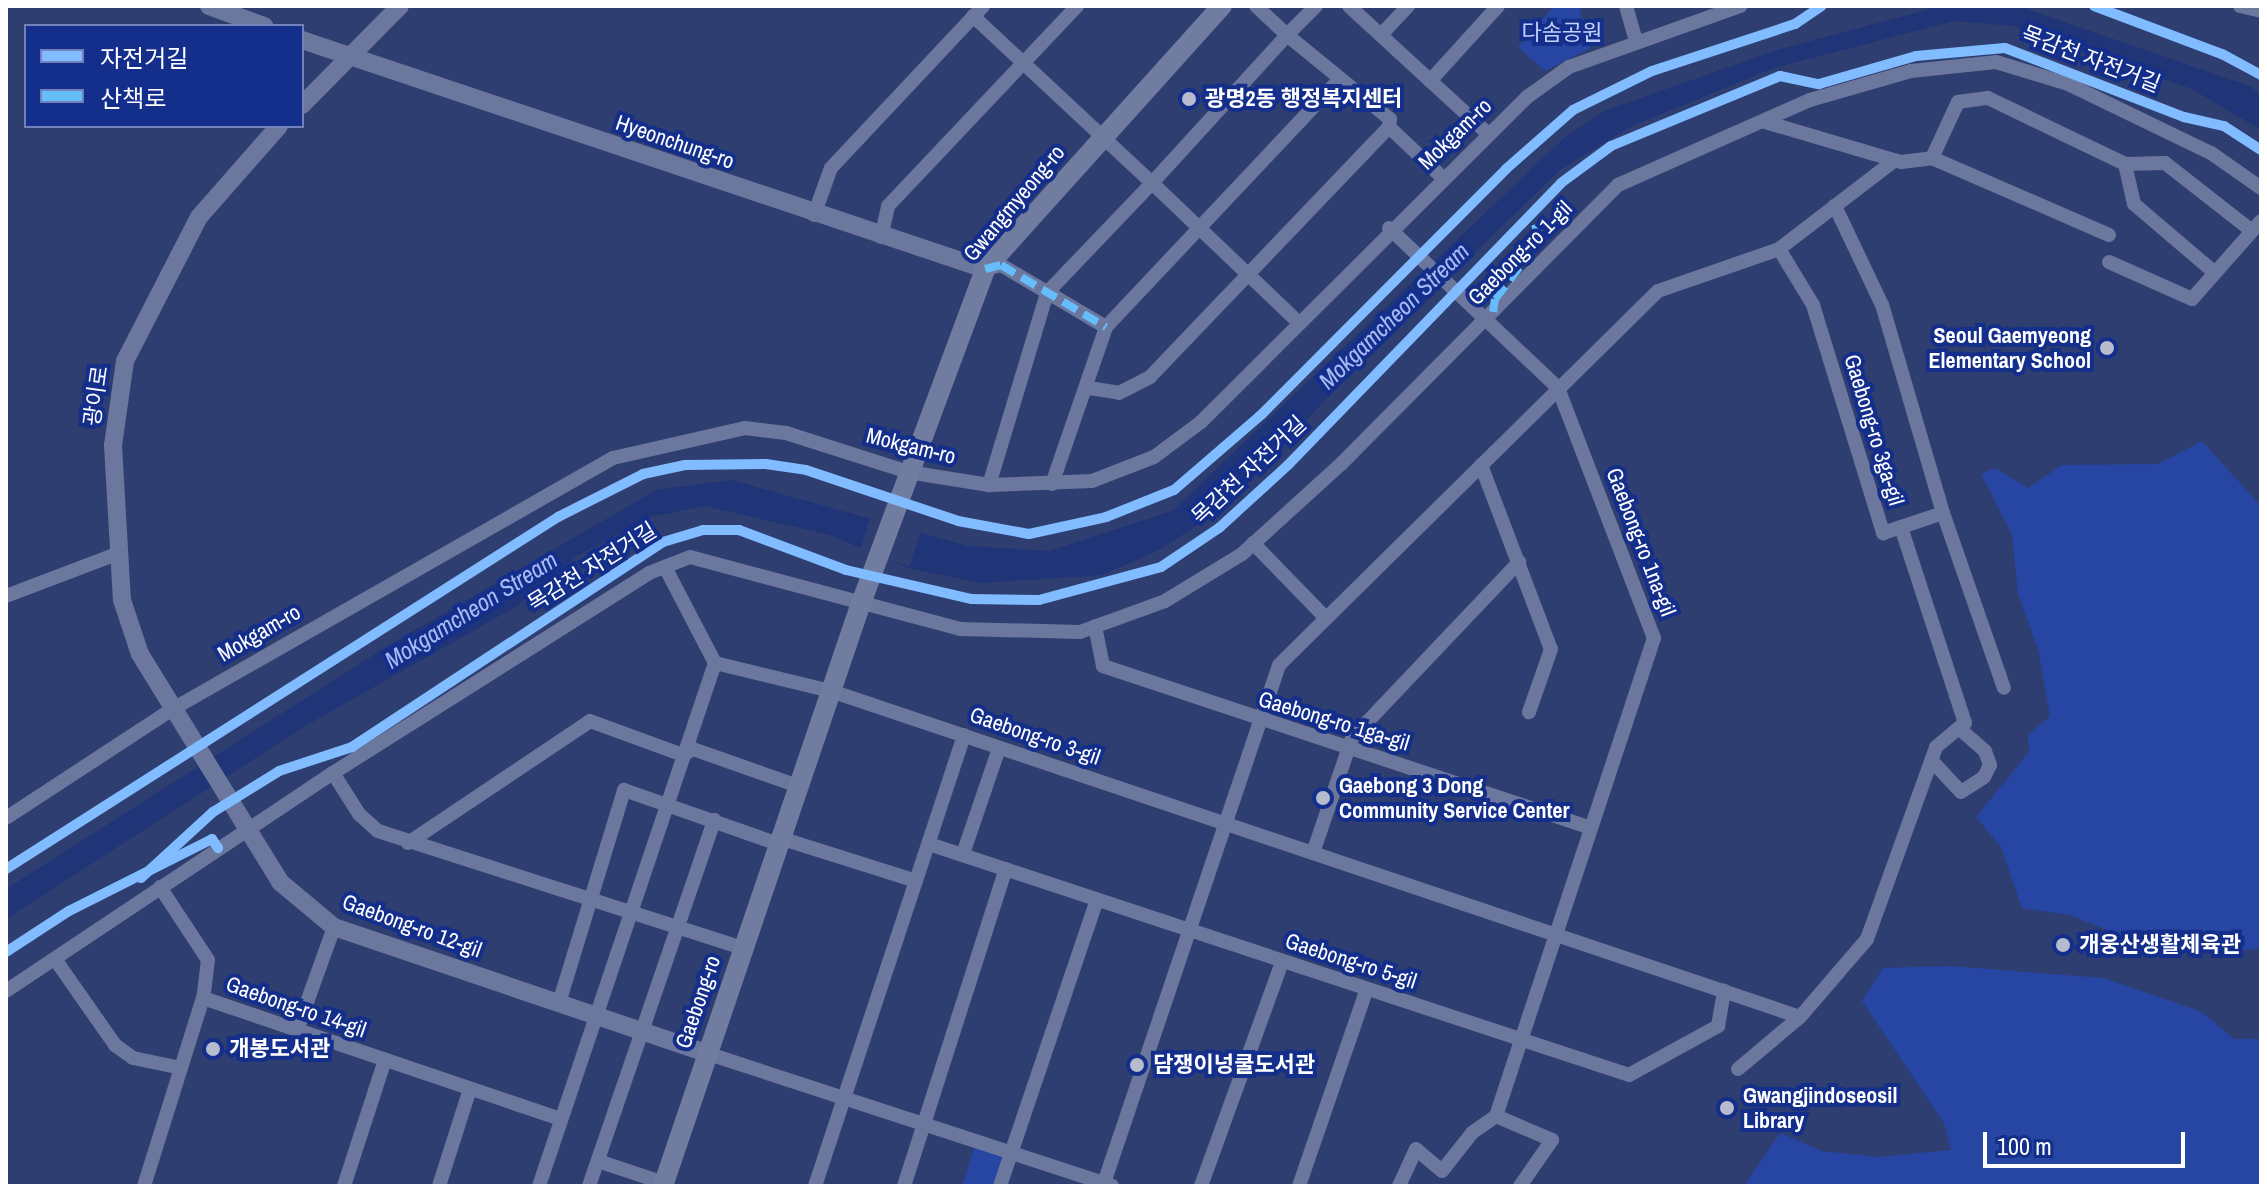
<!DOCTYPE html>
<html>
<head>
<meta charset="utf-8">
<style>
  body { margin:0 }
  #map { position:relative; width:2267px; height:1192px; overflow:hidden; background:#2f3e70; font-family:"Archivo Narrow","Noto Sans KR",sans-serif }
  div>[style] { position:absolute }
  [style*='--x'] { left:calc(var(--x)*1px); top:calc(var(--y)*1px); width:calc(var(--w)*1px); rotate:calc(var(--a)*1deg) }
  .green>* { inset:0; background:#2745a2 }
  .water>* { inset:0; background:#203478 }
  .pier>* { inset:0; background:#2f3e70; transform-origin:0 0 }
  .minor>* { height:14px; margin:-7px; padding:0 7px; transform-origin:7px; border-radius:7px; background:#6b779d }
  .tertiary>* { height:18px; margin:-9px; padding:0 9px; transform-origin:9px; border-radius:9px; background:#6b779d }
  .secondary>* { height:20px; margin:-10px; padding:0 10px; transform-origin:10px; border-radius:10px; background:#717da0 }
  .quiet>* { height:8px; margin-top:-4px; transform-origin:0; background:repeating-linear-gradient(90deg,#66bdfb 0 16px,transparent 0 24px) }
  .cycleway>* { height:10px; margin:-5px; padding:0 5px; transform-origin:5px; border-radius:5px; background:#80bcff }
  .dots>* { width:22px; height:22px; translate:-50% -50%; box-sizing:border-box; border:4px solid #142f8b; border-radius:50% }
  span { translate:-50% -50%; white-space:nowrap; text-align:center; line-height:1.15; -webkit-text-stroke:8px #142f8b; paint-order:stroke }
  .park-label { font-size:22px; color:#c3d0fc }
  .street-label { font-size:22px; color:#fff }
  .poi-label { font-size:22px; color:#fff; font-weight:700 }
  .left { translate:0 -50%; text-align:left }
  .right { translate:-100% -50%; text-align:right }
  .water-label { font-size:24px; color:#a8bbf7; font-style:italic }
  .frame { position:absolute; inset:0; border:8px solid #fff; pointer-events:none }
  .legend { position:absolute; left:24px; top:24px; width:280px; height:104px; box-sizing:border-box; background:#142f8b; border:2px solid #7282b9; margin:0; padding:10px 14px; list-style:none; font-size:24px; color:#fff }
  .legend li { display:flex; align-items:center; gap:16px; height:40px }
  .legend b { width:40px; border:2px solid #7282b9 }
  .scale { position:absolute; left:1983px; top:1132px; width:202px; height:36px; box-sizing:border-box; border:4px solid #fff; border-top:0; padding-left:10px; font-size:24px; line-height:28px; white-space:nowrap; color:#fff; -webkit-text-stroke:6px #142f8b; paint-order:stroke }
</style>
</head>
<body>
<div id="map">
  <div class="green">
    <i style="clip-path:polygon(1554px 6px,1579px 6px,1590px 48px,1545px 71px,1518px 47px)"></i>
    <i style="clip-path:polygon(2202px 441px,2261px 506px,2261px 950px,2190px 948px,2168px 932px,2126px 937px,2069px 915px,2022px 908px,2001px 847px,1976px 817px,2029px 752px,2028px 735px,2050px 716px,2039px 653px,2018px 593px,2012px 535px,1981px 474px,1995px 468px,2028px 488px,2062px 465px,2158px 464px)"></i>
    <i style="clip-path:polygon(1949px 966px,2104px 978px,2202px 1012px,2234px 1039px,2261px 1039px,2261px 1186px,1744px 1186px,1780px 1133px,1822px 1151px,1877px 1157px,1951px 1150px,1944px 1123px,1862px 1001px,1883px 968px)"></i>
    <i style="clip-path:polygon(976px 1142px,1006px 1151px,995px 1186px,962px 1186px)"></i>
  </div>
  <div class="water">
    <i style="clip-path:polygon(1941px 6px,2018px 6px,2252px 87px,2261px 96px,2261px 130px,2192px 89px,2014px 26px,1954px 21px,1774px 68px,1632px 126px,1560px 170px,1338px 386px,1227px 506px,1159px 550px,1102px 575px,981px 583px,908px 568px,830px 535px,705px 506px,651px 517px,577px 556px,517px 606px,307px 725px,6px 919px,6px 889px,386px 647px,656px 490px,732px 480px,968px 546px,1049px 551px,1172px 511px,1564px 138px,1604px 111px,1777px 50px)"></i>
  </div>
  <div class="pier">
    <i style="left:872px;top:512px;width:52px;height:41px;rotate:17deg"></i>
  </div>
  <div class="minor">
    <i style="--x:1256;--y:6;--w:42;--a:43.1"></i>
    <i style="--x:1287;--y:35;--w:41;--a:-45"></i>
    <i style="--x:1349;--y:6;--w:188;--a:42.6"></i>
    <i style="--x:1626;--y:6;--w:35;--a:74"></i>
    <i style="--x:2240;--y:6;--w:22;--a:13"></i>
    <i style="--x:973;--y:16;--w:245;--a:43"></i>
    <i style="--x:1152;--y:183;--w:152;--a:133.7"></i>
    <i style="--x:1047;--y:293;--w:201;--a:106.8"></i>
    <i style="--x:1381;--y:35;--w:40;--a:-47"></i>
    <i style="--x:1430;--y:81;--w:101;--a:-47.8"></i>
    <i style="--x:1765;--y:122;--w:142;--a:16.4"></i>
    <i style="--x:1901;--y:162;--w:31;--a:-7"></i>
    <i style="--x:1932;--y:158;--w:193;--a:23.5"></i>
    <i style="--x:1932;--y:158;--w:62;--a:-65.1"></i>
    <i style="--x:1958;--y:102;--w:30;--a:-8"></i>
    <i style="--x:1988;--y:98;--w:152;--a:25.7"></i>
    <i style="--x:2125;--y:164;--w:40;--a:-1.4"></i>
    <i style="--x:2165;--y:163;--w:110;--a:38"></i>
    <i style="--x:2125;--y:164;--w:41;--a:77.3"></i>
    <i style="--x:2134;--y:204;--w:106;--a:40.4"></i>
    <i style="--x:814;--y:215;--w:50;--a:-70.1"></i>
    <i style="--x:831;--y:168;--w:222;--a:-46.8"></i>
    <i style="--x:1389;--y:228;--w:233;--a:43.4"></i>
    <i style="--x:1558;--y:388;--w:268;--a:69"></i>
    <i style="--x:1654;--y:638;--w:503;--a:108.29"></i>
    <i style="--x:1496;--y:1116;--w:29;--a:145"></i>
    <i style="--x:1472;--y:1133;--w:48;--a:128.3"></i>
    <i style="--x:1442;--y:1171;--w:34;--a:-140"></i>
    <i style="--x:1416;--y:1149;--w:41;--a:114.7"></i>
    <i style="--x:881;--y:237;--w:32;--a:-77"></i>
    <i style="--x:888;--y:206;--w:275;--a:-46.6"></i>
    <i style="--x:1779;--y:249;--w:146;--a:-37.5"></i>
    <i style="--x:2109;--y:262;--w:91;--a:24"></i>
    <i style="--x:2192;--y:299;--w:104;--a:-48.5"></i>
    <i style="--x:985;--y:269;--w:16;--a:-14"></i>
    <i style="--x:1001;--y:265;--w:122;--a:30.6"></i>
    <i style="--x:1297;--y:321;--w:200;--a:-136.4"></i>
    <i style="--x:1152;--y:183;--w:200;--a:-47.6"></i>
    <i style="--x:1287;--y:35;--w:133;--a:39.2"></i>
    <i style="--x:1390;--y:119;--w:8;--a:97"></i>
    <i style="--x:1389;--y:127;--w:73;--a:43.3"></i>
    <i style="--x:1089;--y:388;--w:30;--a:9"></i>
    <i style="--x:1119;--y:393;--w:35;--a:-27"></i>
    <i style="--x:1150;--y:377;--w:346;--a:-46.3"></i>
    <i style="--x:1481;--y:465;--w:197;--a:69.2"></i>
    <i style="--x:1551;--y:649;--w:67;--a:109.2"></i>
    <i style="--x:1052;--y:484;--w:166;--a:-71"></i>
    <i style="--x:1106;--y:327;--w:338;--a:-46.7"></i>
    <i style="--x:1943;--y:513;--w:185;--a:70.8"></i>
    <i style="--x:1253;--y:543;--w:105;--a:45.8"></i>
    <i style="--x:665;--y:567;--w:108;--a:62.5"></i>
    <i style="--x:715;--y:663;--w:119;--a:13.6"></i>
    <i style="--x:831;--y:691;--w:1022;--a:18.59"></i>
    <i style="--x:6;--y:596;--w:121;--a:-20.8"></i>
    <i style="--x:1095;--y:626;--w:41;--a:78.7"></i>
    <i style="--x:1103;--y:666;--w:514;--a:18.36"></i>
    <i style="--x:1932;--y:761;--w:42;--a:46.9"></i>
    <i style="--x:1961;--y:792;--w:27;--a:-33"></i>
    <i style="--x:1984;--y:777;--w:13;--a:-63"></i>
    <i style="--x:1990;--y:765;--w:15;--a:-110"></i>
    <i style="--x:1985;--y:751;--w:30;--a:-139"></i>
    <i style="--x:333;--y:773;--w:49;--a:57.6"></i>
    <i style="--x:359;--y:814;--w:25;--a:42"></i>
    <i style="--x:378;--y:831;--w:382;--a:17.8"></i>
    <i style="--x:6;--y:818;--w:197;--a:-33.2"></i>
    <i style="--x:171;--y:710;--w:509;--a:-29.69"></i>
    <i style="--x:613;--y:458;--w:135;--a:-12.8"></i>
    <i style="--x:745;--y:428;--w:41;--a:7"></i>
    <i style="--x:786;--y:433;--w:128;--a:17.7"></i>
    <i style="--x:908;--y:472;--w:82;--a:9.1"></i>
    <i style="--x:989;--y:485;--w:103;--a:-2.2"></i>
    <i style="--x:1092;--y:481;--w:66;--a:-21.2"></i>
    <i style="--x:1154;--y:457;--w:59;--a:-36.7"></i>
    <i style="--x:1201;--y:422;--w:460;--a:-44.9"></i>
    <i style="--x:1527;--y:97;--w:52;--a:-35.5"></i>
    <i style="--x:1569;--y:67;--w:182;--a:-19.6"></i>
    <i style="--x:780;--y:838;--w:143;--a:17.5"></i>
    <i style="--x:408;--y:843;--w:219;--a:-33.8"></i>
    <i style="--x:590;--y:721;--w:99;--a:20.1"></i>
    <i style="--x:683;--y:755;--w:12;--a:-31"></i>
    <i style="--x:693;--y:749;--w:111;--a:19.4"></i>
    <i style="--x:929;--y:844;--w:737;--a:18.26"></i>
    <i style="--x:1629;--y:1075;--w:102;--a:-28.8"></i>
    <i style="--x:1718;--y:1026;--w:36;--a:-80"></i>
    <i style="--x:1313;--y:853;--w:121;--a:-71.3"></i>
    <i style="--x:1352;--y:738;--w:243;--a:-46.5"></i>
    <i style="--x:963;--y:854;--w:112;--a:-71.2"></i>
    <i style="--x:160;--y:887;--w:87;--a:56.7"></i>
    <i style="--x:208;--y:960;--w:38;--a:97"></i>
    <i style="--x:55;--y:959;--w:105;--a:55.1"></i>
    <i style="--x:115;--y:1045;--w:22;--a:36"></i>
    <i style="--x:133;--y:1058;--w:49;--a:11.8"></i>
    <i style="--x:6;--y:991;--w:393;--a:-33.7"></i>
    <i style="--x:333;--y:773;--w:374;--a:-32.3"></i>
    <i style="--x:649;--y:573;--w:44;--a:-21.3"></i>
    <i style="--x:690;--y:557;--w:279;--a:14.9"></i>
    <i style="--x:960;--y:629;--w:120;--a:1.4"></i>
    <i style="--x:1080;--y:632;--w:90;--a:-20"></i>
    <i style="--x:1165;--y:601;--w:90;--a:-31.4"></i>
    <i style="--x:1242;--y:554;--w:134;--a:-42.3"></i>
    <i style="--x:1341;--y:464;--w:393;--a:-45.2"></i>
    <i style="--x:1618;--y:185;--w:210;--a:-23.9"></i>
    <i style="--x:1810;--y:100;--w:105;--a:-16"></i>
    <i style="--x:1911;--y:71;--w:85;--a:-6"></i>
    <i style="--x:1996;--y:62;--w:75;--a:17"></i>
    <i style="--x:2068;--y:84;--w:159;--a:25.8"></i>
    <i style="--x:2211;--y:153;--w:61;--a:35"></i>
    <i style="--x:559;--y:1003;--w:223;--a:-73"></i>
    <i style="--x:624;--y:790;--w:163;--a:19.3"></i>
    <i style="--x:297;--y:1030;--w:109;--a:-70.2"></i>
    <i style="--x:706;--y:1053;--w:427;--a:18.1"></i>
    <i style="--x:1738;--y:1069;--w:81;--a:-40"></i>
    <i style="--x:1800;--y:1017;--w:103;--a:-49.3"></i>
    <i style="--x:1867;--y:939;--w:204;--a:-70.2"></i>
    <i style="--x:1936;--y:747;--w:38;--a:-40"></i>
    <i style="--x:1965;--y:723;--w:206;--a:-108.1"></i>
    <i style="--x:1496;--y:1116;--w:61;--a:23.2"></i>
    <i style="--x:1552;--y:1140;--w:56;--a:124.8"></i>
    <i style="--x:598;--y:1161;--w:70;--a:18.4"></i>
    <i style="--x:144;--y:1186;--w:197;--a:-72.6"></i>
    <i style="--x:203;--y:998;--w:378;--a:18.7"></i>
    <i style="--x:344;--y:1186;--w:133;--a:-72"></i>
    <i style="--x:439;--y:1186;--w:102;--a:-72.3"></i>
    <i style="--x:539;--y:1186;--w:552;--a:-71.4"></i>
    <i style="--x:589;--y:1186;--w:387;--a:-71.1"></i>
    <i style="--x:815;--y:1186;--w:475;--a:-71.7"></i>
    <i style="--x:904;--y:1186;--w:333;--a:-72.2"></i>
    <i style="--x:1000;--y:1186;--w:302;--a:-71.3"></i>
    <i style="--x:1103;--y:1186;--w:550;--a:-71.33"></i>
    <i style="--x:1279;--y:665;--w:532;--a:-44.62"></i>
    <i style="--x:1658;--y:291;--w:128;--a:-19.1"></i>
    <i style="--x:1779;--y:249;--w:66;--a:58.7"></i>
    <i style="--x:1813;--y:305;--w:239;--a:72.9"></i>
    <i style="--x:1883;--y:533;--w:63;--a:-18.4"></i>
    <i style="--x:1943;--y:513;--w:217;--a:-106.3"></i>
    <i style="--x:1882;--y:305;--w:110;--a:-115.4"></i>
    <i style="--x:1201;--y:1186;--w:238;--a:-70.1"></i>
    <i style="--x:1299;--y:1186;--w:208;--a:-71"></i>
  </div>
  <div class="tertiary">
    <i style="--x:209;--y:6;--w:59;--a:20"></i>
    <i style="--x:302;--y:40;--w:720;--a:18.54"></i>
    <i style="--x:302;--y:105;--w:139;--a:-45.3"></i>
    <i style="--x:279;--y:126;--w:121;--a:131.3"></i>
    <i style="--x:199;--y:217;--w:162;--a:117.2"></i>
    <i style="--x:125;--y:361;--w:85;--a:98.1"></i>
    <i style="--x:113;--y:445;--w:155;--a:86.7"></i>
    <i style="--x:122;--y:600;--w:57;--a:71.6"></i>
    <i style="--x:140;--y:654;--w:268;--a:58.4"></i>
    <i style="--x:280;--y:882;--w:70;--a:39.8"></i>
    <i style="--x:334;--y:927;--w:393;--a:18.7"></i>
  </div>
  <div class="secondary">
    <i style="--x:663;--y:1186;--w:613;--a:-71.24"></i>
    <i style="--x:860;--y:606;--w:359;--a:-69.6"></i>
    <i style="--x:985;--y:269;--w:354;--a:-48"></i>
  </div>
  <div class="quiet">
    <i style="--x:985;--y:269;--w:16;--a:-14"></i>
    <i style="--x:1001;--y:265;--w:122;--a:30.6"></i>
    <i style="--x:1493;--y:312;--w:13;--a:-81"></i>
    <i style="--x:1495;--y:299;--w:76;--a:-52.5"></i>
    <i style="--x:1541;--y:239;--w:25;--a:-113"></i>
  </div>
  <div class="cycleway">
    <i style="--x:2094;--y:6;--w:137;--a:20.6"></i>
    <i style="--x:2222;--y:54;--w:44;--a:28.3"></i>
    <i style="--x:6;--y:869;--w:655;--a:-32.52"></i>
    <i style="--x:558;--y:517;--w:95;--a:-26.8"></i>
    <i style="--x:643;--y:474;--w:43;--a:-12.1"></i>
    <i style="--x:685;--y:465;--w:81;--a:-0.7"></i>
    <i style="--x:766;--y:464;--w:40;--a:8.5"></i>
    <i style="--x:806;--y:470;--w:160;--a:18.5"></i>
    <i style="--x:958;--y:521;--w:72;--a:10.4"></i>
    <i style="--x:1029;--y:534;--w:79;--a:-12.4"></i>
    <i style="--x:1106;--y:517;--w:73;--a:-21.7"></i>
    <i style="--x:1174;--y:490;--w:116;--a:-40.8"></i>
    <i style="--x:1262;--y:414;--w:346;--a:-45.1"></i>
    <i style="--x:1506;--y:169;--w:89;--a:-41.4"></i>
    <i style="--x:1573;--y:110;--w:88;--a:-26.3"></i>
    <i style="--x:1652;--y:71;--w:151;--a:-18.2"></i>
    <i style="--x:1795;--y:24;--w:32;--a:-34"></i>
    <i style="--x:141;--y:878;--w:98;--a:-42.5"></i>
    <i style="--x:213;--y:812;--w:78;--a:-31.8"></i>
    <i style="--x:279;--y:771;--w:77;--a:-18.2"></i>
    <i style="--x:352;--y:747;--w:372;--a:-33.4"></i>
    <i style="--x:663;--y:542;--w:42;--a:-16.7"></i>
    <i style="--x:703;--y:530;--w:36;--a:0"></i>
    <i style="--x:739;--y:530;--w:114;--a:20.5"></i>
    <i style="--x:846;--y:570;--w:129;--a:13"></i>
    <i style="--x:972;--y:599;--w:67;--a:0.9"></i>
    <i style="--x:1039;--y:600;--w:126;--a:-15.1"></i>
    <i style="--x:1161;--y:567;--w:70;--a:-33.9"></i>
    <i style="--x:1219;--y:528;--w:93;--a:-42.4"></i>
    <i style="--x:1288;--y:465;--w:392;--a:-45.9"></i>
    <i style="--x:1561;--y:183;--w:62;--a:-36.5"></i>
    <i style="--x:1611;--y:146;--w:183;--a:-22.5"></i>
    <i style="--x:1780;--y:76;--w:40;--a:12"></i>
    <i style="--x:1819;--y:84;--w:101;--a:-16.1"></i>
    <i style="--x:1916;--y:56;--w:89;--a:-5.1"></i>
    <i style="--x:2005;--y:48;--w:192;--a:21.1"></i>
    <i style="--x:2184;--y:117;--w:41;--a:12.7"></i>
    <i style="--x:2224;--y:126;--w:44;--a:33"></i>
    <i style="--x:6;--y:952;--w:75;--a:-33.1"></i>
    <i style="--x:69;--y:911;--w:160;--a:-26.7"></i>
    <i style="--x:212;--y:839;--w:11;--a:56"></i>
  </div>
  <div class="dots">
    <i style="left:1189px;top:99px;background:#b6bbcd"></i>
    <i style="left:2107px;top:348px;background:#b6bbcd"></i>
    <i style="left:1323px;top:798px;background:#b6bbcd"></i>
    <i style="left:2063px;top:945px;background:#b6bbcd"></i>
    <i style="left:213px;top:1049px;background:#b6bbcd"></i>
    <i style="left:1137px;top:1065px;background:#b6bbcd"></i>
    <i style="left:1727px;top:1108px;background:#b6bbcd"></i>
  </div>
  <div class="park-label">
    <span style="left:1562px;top:33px">다솜공원</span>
  </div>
  <div class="street-label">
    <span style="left:2091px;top:59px;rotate:21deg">목감천 자전거길</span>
    <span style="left:1455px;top:134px;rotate:-44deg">Mokgam-ro</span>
    <span style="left:675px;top:142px;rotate:19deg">Hyeonchung-ro</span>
    <span style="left:1014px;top:203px;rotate:-50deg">Gwangmyeong-ro</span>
    <span style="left:1520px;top:253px;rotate:-45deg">Gaebong-ro 1-gil</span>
    <span style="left:96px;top:396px;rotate:-82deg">광이로</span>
    <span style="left:1874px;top:430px;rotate:73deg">Gaebong-ro 3ga-gil</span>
    <span style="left:911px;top:446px;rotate:14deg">Mokgam-ro</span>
    <span style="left:1249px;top:470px;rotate:-43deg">목감천 자전거길</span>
    <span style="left:1641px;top:542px;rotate:69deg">Gaebong-ro 1na-gil</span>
    <span style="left:592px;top:567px;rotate:-32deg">목감천 자전거길</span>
    <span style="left:259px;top:633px;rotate:-30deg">Mokgam-ro</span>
    <span style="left:1334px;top:721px;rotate:17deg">Gaebong-ro 1ga-gil</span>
    <span style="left:1035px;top:736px;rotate:19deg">Gaebong-ro 3-gil</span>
    <span style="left:412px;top:926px;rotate:20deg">Gaebong-ro 12-gil</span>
    <span style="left:1351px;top:961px;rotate:18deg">Gaebong-ro 5-gil</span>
    <span style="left:698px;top:1002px;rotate:-71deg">Gaebong-ro</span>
    <span style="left:296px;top:1007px;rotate:19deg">Gaebong-ro 14-gil</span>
  </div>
  <div class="poi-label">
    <span class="left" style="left:1205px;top:99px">광명2동 행정복지센터</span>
    <span class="right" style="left:2091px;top:348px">Seoul Gaemyeong<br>Elementary School</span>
    <span class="left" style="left:1339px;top:798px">Gaebong 3 Dong<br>Community Service Center</span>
    <span class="left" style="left:2079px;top:945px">개웅산생활체육관</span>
    <span class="left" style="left:229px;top:1049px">개봉도서관</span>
    <span class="left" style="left:1153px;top:1065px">담쟁이넝쿨도서관</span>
    <span class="left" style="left:1743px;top:1108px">Gwangjindoseosil<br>Library</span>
  </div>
  <div class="water-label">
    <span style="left:1394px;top:316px;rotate:-44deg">Mokgamcheon Stream</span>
    <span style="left:471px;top:610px;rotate:-32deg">Mokgamcheon Stream</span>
  </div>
  <div class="frame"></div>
  <ul class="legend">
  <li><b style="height:10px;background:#80bcff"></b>자전거길</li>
  <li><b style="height:10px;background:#66bdfb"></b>산책로</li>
  </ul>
  <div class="scale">100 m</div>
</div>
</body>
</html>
